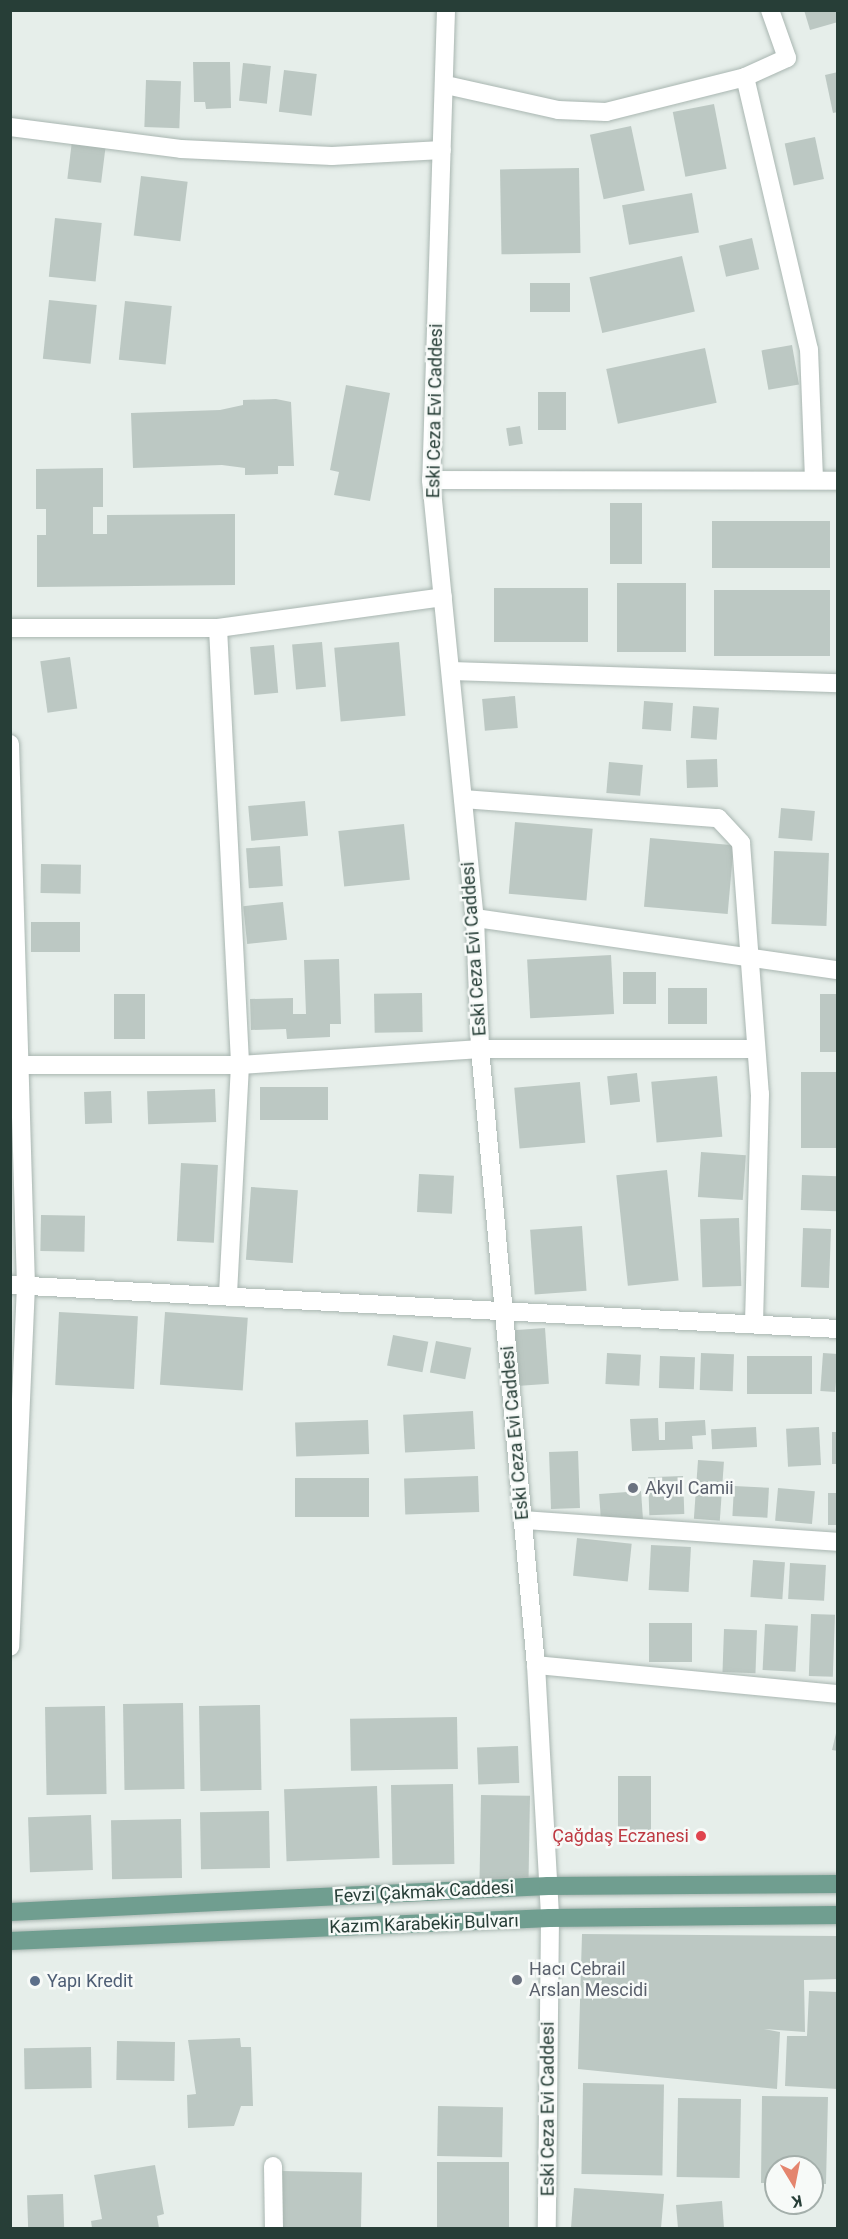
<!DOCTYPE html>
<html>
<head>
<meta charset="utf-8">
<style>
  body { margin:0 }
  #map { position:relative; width:848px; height:2239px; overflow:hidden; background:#e6eeea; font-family:Roboto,sans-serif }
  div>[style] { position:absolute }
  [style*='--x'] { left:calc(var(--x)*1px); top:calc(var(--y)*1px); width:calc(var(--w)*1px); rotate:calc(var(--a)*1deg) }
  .building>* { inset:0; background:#bcc8c3; transform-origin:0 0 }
  .roads { filter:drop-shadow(0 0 2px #a9b6b1) drop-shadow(0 0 2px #a9b6b1) }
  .minor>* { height:18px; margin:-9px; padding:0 9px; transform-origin:9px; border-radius:9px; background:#fff }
  .major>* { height:18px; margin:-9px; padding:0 9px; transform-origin:9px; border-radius:9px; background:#709e90 }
  .dots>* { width:16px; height:16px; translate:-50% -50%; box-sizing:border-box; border:3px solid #f7faf8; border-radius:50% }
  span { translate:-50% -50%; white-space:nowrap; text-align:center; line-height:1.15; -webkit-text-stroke:5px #f7faf8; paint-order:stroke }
  .street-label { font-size:18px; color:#273e37 }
  .worship-label { font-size:18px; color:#5b616d }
  .left { translate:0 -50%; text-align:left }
  .health-label { font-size:18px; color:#be3a42 }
  .right { translate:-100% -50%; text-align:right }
  .service-label { font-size:18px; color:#4e5e75 }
  .frame { position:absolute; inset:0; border:12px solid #273e37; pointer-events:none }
  .north { position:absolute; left:764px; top:2155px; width:60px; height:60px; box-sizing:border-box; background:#f7faf8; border:2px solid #a4afab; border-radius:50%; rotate:170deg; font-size:16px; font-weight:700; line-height:24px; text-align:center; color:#273e37 }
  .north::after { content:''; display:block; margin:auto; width:21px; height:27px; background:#e4856e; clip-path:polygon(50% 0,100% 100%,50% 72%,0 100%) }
</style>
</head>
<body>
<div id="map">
  <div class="building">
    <i style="clip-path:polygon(804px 10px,838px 10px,838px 22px,810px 30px)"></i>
    <i style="clip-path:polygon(193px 62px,230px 62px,231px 108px,206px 109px,205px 102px,194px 102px)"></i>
    <i style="left:243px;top:63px;width:28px;height:38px;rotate:6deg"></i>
    <i style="left:284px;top:70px;width:33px;height:42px;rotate:7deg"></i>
    <i style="clip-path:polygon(838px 72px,838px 112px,833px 113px,825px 75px)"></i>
    <i style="left:146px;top:80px;width:35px;height:47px;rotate:2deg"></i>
    <i style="left:714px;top:104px;width:66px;height:42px;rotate:79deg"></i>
    <i style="left:631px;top:126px;width:66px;height:42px;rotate:78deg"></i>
    <i style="left:815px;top:137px;width:43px;height:31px;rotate:78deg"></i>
    <i style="left:72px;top:141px;width:34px;height:38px;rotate:7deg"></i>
    <i style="left:579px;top:168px;width:85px;height:79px;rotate:89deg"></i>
    <i style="left:141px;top:176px;width:47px;height:60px;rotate:7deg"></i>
    <i style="left:692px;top:193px;width:40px;height:71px;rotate:80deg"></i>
    <i style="left:55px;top:218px;width:47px;height:59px;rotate:6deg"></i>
    <i style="left:752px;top:238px;width:32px;height:34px;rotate:77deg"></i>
    <i style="left:682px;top:256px;width:57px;height:95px;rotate:77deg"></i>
    <i style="left:530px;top:283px;width:40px;height:29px"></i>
    <i style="left:49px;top:300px;width:48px;height:59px;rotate:6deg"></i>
    <i style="left:125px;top:301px;width:47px;height:59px;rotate:6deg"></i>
    <i style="left:792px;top:345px;width:40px;height:31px;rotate:80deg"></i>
    <i style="left:705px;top:348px;width:56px;height:101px;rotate:78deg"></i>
    <i style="clip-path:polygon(346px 385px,390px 393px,370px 501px,334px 495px,339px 472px,330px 470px)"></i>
    <i style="left:566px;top:392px;width:38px;height:28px;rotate:90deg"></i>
    <i style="clip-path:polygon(276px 399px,291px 402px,294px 466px,278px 466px,278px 474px,245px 475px,245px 468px,222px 465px,133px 468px,131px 413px,220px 410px,243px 405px,243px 400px)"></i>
    <i style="left:520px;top:426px;width:18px;height:14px;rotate:81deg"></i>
    <i style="clip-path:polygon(103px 468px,103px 507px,93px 507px,93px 534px,107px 534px,107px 515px,235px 514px,235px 585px,37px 587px,37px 535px,46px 535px,46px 509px,36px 509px,36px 469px)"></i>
    <i style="left:610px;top:503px;width:32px;height:61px"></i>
    <i style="left:712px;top:521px;width:118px;height:47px"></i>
    <i style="left:617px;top:583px;width:69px;height:69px"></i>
    <i style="left:494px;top:588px;width:94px;height:54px"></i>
    <i style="left:714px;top:590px;width:116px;height:66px"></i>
    <i style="left:322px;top:642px;width:45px;height:30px;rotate:85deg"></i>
    <i style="left:399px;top:642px;width:74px;height:65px;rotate:85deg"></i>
    <i style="left:274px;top:645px;width:48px;height:24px;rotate:85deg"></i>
    <i style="left:70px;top:657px;width:52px;height:30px;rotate:82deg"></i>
    <i style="left:515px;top:696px;width:32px;height:33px;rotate:85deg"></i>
    <i style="left:644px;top:701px;width:29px;height:28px;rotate:4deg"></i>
    <i style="left:693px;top:706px;width:26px;height:32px;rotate:4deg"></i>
    <i style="left:717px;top:759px;width:28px;height:31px;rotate:88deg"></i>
    <i style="left:609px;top:762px;width:34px;height:31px;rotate:5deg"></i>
    <i style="left:305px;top:801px;width:35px;height:57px;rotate:85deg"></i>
    <i style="left:781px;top:808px;width:34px;height:30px;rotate:5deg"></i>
    <i style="left:515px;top:822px;width:78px;height:72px;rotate:5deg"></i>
    <i style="left:404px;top:824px;width:56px;height:66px;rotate:84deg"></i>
    <i style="left:650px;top:838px;width:84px;height:69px;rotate:5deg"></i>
    <i style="left:280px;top:846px;width:40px;height:34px;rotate:86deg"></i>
    <i style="left:774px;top:851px;width:55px;height:73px;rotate:2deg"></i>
    <i style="left:41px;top:864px;width:40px;height:29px;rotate:1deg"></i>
    <i style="left:283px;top:902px;width:38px;height:40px;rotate:84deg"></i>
    <i style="left:31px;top:922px;width:49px;height:30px"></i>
    <i style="left:611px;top:955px;width:59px;height:84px;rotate:87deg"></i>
    <i style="clip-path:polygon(339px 959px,341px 1024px,330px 1024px,330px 1037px,287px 1039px,286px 1029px,251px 1030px,250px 999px,293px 998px,293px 1014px,306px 1014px,304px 960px)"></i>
    <i style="left:623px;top:972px;width:33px;height:32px"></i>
    <i style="left:668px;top:988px;width:39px;height:36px"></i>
    <i style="left:422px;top:993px;width:39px;height:48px;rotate:89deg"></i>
    <i style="left:114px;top:994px;width:31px;height:45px"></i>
    <i style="left:820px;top:994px;width:18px;height:58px"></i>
    <i style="left:801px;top:1072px;width:37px;height:76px"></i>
    <i style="left:637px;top:1073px;width:29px;height:30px;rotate:84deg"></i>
    <i style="left:717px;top:1076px;width:61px;height:66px;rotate:85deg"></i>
    <i style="left:580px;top:1082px;width:61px;height:66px;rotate:85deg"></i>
    <i style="left:328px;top:1087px;width:33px;height:68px;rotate:90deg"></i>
    <i style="left:215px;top:1089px;width:33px;height:68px;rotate:88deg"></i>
    <i style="left:111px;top:1091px;width:32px;height:27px;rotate:88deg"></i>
    <i style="left:701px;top:1152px;width:45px;height:45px;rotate:4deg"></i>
    <i style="left:181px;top:1163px;width:37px;height:78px;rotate:3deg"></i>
    <i style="left:667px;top:1170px;width:111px;height:51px;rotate:84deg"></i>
    <i style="left:419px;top:1174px;width:35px;height:38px;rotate:3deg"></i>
    <i style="left:802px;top:1175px;width:36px;height:35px;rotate:2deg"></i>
    <i style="left:251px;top:1187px;width:47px;height:73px;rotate:4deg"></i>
    <i style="left:41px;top:1215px;width:44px;height:36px;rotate:1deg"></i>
    <i style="left:739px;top:1218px;width:68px;height:39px;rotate:88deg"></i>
    <i style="left:582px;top:1226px;width:65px;height:52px;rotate:86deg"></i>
    <i style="left:803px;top:1228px;width:28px;height:59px;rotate:2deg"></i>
    <i style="left:59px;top:1312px;width:79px;height:73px;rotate:3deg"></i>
    <i style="left:165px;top:1312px;width:83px;height:73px;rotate:4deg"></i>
    <i style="left:545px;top:1328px;width:56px;height:32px;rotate:86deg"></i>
    <i style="left:393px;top:1335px;width:36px;height:31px;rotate:11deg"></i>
    <i style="left:436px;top:1341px;width:36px;height:32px;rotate:11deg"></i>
    <i style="left:607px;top:1353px;width:34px;height:31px;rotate:3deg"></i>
    <i style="left:701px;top:1353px;width:33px;height:37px;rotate:2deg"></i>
    <i style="left:823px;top:1353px;width:15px;height:38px;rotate:4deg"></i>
    <i style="left:660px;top:1356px;width:35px;height:32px;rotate:2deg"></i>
    <i style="left:812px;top:1356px;width:38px;height:65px;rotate:90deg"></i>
    <i style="left:473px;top:1411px;width:38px;height:70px;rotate:87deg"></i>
    <i style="clip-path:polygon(658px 1418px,659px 1440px,665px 1440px,665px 1422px,705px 1420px,706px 1435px,692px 1436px,693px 1449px,632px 1451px,630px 1419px)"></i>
    <i style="left:368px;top:1420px;width:34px;height:73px;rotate:88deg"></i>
    <i style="left:756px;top:1427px;width:20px;height:45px;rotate:87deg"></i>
    <i style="left:819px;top:1427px;width:38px;height:33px;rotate:87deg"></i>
    <i style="left:832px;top:1432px;width:6px;height:32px"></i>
    <i style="left:578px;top:1451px;width:57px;height:29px;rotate:88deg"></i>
    <i style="left:698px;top:1460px;width:26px;height:59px;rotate:4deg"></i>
    <i style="left:478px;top:1476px;width:36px;height:74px;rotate:88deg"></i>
    <i style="left:683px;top:1476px;width:38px;height:35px;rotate:88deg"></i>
    <i style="left:295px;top:1478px;width:74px;height:39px"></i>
    <i style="left:734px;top:1486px;width:35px;height:30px;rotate:3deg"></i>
    <i style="left:778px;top:1488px;width:37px;height:33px;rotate:5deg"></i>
    <i style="left:641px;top:1491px;width:28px;height:42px;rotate:86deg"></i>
    <i style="left:828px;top:1493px;width:10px;height:32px"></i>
    <i style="left:577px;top:1538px;width:55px;height:38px;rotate:6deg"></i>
    <i style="left:651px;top:1545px;width:40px;height:45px;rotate:3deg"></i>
    <i style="left:753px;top:1560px;width:32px;height:37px;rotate:4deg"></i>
    <i style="left:790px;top:1563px;width:36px;height:36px;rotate:3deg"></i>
    <i style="left:811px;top:1614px;width:24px;height:62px;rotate:2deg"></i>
    <i style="left:692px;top:1623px;width:39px;height:43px;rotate:90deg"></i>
    <i style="left:765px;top:1624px;width:33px;height:46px;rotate:3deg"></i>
    <i style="left:724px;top:1629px;width:33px;height:43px;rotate:2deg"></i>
    <i style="left:183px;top:1703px;width:86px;height:60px;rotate:89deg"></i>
    <i style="left:260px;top:1705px;width:85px;height:61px;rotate:89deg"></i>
    <i style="left:105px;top:1706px;width:88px;height:60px;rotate:89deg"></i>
    <i style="left:457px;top:1717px;width:52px;height:107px;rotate:89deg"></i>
    <i style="clip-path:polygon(838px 1725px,838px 1751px,832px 1750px)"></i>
    <i style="left:518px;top:1746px;width:37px;height:41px;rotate:88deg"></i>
    <i style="left:618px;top:1776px;width:33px;height:60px"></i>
    <i style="left:453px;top:1784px;width:80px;height:62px;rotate:89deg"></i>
    <i style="left:377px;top:1786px;width:72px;height:93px;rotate:88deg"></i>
    <i style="left:481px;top:1795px;width:49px;height:85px;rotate:1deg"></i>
    <i style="left:269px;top:1811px;width:57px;height:69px;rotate:89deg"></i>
    <i style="left:91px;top:1815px;width:55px;height:63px;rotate:88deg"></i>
    <i style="left:181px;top:1819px;width:59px;height:70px;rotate:89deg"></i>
    <i style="clip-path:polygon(582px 1934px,838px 1936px,838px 1979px,804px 1980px,805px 2032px,764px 2029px,780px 2032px,777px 2089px,578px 2069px)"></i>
    <i style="clip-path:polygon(809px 1991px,838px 1992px,838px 2089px,785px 2086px,787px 2036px,807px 2036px)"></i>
    <i style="clip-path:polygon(240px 2038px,241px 2047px,251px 2047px,253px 2106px,241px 2106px,234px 2126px,188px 2128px,187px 2095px,196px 2094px,188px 2040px)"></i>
    <i style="left:117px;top:2041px;width:58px;height:39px;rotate:1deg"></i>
    <i style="left:91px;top:2047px;width:41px;height:67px;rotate:89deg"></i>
    <i style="left:583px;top:2083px;width:81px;height:91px;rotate:1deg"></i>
    <i style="clip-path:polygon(762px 2096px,828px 2097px,826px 2184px,812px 2184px,812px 2167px,776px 2167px,776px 2183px,761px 2183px)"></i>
    <i style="left:678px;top:2098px;width:63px;height:79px;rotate:1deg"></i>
    <i style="left:438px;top:2106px;width:65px;height:50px;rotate:1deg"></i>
    <i style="left:437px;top:2162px;width:72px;height:66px"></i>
    <i style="clip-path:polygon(155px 2165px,164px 2214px,157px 2216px,159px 2228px,92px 2228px,91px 2221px,102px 2219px,94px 2175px)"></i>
    <i style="left:281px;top:2171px;width:81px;height:57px;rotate:1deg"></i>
    <i style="clip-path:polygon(574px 2188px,664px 2194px,661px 2228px,571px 2228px)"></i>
    <i style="left:63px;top:2194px;width:34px;height:36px;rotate:88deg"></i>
    <i style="clip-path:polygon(722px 2201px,724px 2228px,678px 2228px,676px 2205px)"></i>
  </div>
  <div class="roads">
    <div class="minor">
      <i style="--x:446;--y:10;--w:470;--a:91.8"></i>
      <i style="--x:431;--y:480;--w:440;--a:84.3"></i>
      <i style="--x:475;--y:918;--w:131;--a:87.8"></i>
      <i style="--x:480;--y:1049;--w:619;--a:84.81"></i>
      <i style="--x:536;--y:1665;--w:253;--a:86.8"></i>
      <i style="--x:550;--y:1918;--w:310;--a:90.6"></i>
      <i style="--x:770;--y:10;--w:51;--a:70.5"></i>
      <i style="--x:787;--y:58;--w:46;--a:155.7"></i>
      <i style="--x:745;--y:77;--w:279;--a:76.8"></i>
      <i style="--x:809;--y:349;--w:130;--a:87.8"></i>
      <i style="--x:446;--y:85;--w:115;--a:12.6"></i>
      <i style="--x:558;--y:110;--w:48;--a:2.4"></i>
      <i style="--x:606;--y:112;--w:143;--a:-14.1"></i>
      <i style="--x:10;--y:127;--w:172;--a:7.3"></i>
      <i style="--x:181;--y:149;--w:151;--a:2.7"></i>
      <i style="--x:332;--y:156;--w:110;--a:-3.1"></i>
      <i style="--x:431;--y:480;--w:407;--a:0.1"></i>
      <i style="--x:10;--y:628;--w:208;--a:0"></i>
      <i style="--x:218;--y:628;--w:227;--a:-7.8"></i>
      <i style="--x:218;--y:628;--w:438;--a:87.1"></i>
      <i style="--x:240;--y:1065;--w:230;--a:93"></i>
      <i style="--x:452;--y:671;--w:386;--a:1.8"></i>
      <i style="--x:10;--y:744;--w:541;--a:88.31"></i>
      <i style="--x:26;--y:1285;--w:362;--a:92.5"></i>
      <i style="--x:463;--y:799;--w:256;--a:4.3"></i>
      <i style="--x:718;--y:818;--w:34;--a:47"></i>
      <i style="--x:741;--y:843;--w:252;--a:85.7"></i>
      <i style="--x:760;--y:1094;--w:230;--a:91.5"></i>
      <i style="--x:475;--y:918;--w:367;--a:8.2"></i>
      <i style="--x:10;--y:1065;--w:230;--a:0"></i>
      <i style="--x:240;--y:1065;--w:241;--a:-3.8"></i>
      <i style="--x:480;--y:1049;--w:276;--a:0"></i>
      <i style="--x:10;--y:1285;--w:829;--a:3.04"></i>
      <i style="--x:524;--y:1520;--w:315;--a:4"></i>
      <i style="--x:536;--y:1665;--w:303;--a:5.5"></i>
      <i style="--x:273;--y:2166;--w:62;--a:89.1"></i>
    </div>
    <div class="major">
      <i style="--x:10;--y:1912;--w:539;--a:-2.77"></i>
      <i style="--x:548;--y:1886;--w:290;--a:-0.4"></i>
      <i style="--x:10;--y:1941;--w:540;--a:-2.44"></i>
      <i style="--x:550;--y:1918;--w:288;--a:-0.6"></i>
    </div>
  </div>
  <div class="dots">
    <i style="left:633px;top:1488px;background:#6b7280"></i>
    <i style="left:701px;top:1836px;background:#e0444e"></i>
    <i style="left:517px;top:1980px;background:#6b7280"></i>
    <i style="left:35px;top:1981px;background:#5c6f8a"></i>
  </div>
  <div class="street-label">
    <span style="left:435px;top:411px;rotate:-89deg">Eski Ceza Evi Caddesi</span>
    <span style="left:474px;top:949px;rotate:-94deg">Eski Ceza Evi Caddesi</span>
    <span style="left:515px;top:1433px;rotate:-95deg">Eski Ceza Evi Caddesi</span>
    <span style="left:424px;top:1892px;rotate:-3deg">Fevzi Çakmak Caddesi</span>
    <span style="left:424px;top:1924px;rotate:-2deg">Kazım Karabekir Bulvarı</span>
    <span style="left:548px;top:2109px;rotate:-90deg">Eski Ceza Evi Caddesi</span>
  </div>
  <div class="worship-label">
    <span class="left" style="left:645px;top:1488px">Akyıl Camii</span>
    <span class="left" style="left:529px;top:1980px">Hacı Cebrail<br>Arslan Mescidi</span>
  </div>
  <div class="health-label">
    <span class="right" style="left:689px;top:1836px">Çağdaş Eczanesi</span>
  </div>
  <div class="service-label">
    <span class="left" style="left:47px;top:1981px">Yapı Kredit</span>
  </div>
  <div class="frame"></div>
  <div class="north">K</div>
</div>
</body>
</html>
